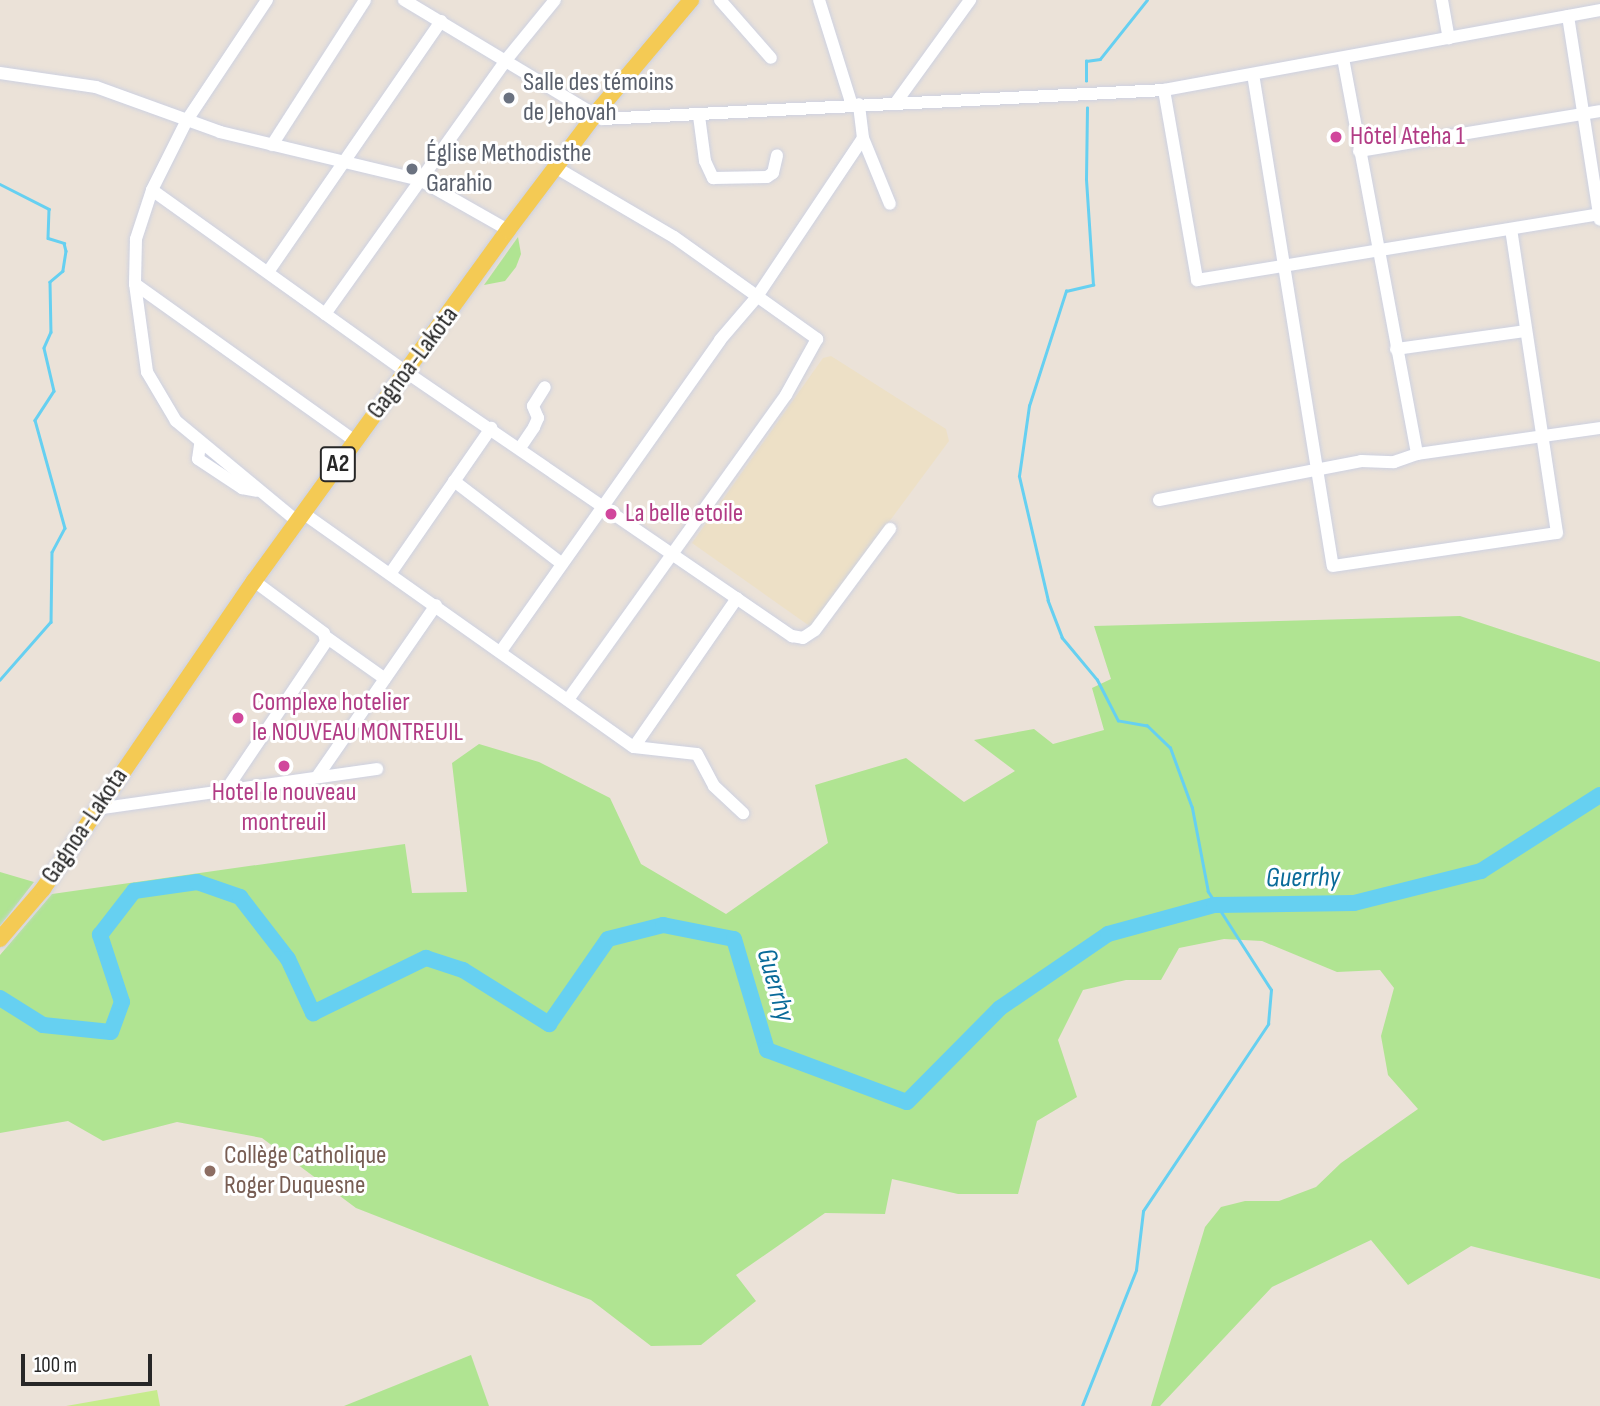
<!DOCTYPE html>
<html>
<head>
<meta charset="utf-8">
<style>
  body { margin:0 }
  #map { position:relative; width:1600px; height:1406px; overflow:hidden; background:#ebe2d8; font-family:"Sofia Sans Condensed",sans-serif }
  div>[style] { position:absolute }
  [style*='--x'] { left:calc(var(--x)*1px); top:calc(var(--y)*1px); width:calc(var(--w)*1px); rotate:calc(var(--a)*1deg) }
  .education>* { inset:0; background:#ede0c6 }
  .green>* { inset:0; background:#b0e492 }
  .pitch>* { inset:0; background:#c6eb8d }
  .stream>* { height:2.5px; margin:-1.25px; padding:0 1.25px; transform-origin:1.25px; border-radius:1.25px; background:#66d0f1 }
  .river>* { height:16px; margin:-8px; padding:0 8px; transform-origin:8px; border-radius:8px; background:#66d0f1 }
  .roads { filter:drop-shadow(0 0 2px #cdd1e1) drop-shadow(0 0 2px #cdd1e1) }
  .minor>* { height:12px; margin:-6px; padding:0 6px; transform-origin:6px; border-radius:6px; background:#fff }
  .major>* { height:16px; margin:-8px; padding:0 8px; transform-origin:8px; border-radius:8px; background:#f4ca54 }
  .dots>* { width:19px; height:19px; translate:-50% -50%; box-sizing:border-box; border:4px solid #fff; border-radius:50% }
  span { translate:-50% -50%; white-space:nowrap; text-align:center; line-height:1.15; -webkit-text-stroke:6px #fff; paint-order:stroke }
  .shield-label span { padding:2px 5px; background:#fff; border:2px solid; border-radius:5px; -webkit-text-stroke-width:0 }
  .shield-label { font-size:24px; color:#272727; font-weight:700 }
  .worship-label { font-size:26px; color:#5b616d }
  .left { translate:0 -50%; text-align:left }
  .hotel-label { font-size:26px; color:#b23c85 }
  .street-label { font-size:26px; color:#272727 }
  .education-label { font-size:26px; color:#785e54 }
  .water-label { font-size:28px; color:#096b99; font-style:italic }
  .scale { position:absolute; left:21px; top:1354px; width:131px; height:32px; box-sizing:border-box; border:4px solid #272727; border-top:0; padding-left:9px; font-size:21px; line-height:24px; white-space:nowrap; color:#272727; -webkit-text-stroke:5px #fff; paint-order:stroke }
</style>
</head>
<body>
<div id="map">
  <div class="education">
    <i style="clip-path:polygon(831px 356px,946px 429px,949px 441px,811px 627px,692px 543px,823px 358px)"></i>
  </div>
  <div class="green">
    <i style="clip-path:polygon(518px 237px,521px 254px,516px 267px,505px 281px,484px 285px)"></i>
    <i style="clip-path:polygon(1460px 616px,1600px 662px,1600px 1279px,1471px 1246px,1408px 1285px,1371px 1240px,1272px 1287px,1160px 1406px,1151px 1406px,1205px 1227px,1221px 1207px,1245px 1201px,1279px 1201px,1316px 1187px,1341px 1163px,1418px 1109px,1388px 1075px,1381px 1036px,1394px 988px,1380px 970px,1337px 972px,1262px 941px,1224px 939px,1179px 948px,1161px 980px,1126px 980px,1083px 990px,1058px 1040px,1077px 1097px,1037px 1121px,1018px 1194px,958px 1194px,892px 1179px,885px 1214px,825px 1213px,736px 1275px,756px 1301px,701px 1345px,651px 1346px,591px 1300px,356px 1208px,262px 1138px,177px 1122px,103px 1141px,68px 1121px,0 1133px,0 955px,52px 894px,405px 844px,412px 893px,467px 892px,452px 763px,479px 744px,539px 762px,610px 798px,641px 864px,726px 914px,828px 843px,815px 785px,906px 758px,964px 802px,1015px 771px,974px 740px,1034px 729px,1053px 744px,1104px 730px,1092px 688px,1111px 679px,1094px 626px)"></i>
    <i style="clip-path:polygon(0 872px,34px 882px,0 926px)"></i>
    <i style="clip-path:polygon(471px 1355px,489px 1406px,344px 1406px)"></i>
  </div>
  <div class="pitch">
    <i style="clip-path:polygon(157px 1390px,160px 1406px,66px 1406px)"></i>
  </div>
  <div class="stream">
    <i style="--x:1086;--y:81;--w:20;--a:-90"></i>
    <i style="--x:1086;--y:61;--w:14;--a:-8"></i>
    <i style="--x:1100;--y:59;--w:75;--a:-51.5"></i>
    <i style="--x:0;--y:184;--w:55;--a:27"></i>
    <i style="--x:49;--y:209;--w:29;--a:92"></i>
    <i style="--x:48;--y:238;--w:17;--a:17"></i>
    <i style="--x:64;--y:243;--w:8;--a:76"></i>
    <i style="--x:66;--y:251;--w:20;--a:99"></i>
    <i style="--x:63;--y:271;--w:17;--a:140"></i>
    <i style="--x:50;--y:282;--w:50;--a:88.9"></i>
    <i style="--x:51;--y:332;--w:17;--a:114"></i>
    <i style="--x:44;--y:348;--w:44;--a:76.9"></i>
    <i style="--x:54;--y:391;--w:35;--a:123"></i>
    <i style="--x:35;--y:420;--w:112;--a:74.5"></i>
    <i style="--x:65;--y:528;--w:27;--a:118"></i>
    <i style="--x:52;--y:552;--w:70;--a:90.8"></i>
    <i style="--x:51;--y:622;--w:77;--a:131.3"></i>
    <i style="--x:1082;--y:1406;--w:146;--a:-68.3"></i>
    <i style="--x:1136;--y:1270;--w:59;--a:-83.2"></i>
    <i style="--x:1143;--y:1211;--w:225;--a:-56.2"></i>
    <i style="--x:1268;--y:1024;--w:34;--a:-85"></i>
    <i style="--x:1271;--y:990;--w:117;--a:-122.7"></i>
    <i style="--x:1208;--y:892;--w:86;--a:-100.8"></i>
    <i style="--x:1192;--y:808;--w:64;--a:-110.1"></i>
    <i style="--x:1170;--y:748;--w:32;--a:-136"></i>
    <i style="--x:1147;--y:726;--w:29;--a:-170"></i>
    <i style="--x:1118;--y:721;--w:46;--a:-117.1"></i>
    <i style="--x:1097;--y:680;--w:55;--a:-129.8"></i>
    <i style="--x:1062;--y:638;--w:40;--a:-111"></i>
    <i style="--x:1048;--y:601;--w:128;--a:-103.1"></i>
    <i style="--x:1019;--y:476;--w:71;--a:-81.9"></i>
    <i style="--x:1029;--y:406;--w:121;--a:-72.2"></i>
    <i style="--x:1066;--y:291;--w:28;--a:-13"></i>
    <i style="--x:1093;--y:285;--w:106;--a:-93.8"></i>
    <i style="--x:1086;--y:179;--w:71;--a:-89.2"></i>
  </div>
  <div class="river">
    <i style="--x:0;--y:998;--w:51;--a:32.1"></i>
    <i style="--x:43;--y:1025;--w:68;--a:5.9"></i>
    <i style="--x:111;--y:1032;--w:32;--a:-70"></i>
    <i style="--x:122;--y:1002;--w:71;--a:-108.2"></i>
    <i style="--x:100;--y:935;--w:56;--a:-52.3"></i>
    <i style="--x:134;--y:891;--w:64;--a:-8.1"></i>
    <i style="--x:197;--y:882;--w:46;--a:19.2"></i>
    <i style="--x:240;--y:897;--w:78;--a:52.3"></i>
    <i style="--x:288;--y:959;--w:60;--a:65.2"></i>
    <i style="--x:313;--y:1013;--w:126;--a:-26"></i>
    <i style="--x:426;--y:958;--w:39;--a:18"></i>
    <i style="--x:463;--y:970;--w:102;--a:32.1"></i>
    <i style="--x:549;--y:1024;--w:103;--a:-55.2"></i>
    <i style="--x:608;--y:939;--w:57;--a:-14.3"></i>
    <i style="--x:663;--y:925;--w:72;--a:11.2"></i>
    <i style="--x:734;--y:939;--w:116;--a:73.4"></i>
    <i style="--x:767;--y:1050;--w:149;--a:20.4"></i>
    <i style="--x:907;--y:1102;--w:132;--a:-45.3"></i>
    <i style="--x:1000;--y:1008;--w:131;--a:-34.4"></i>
    <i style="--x:1108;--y:934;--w:110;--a:-15.3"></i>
    <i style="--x:1214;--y:905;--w:140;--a:-0.8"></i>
    <i style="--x:1354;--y:903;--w:131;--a:-14.1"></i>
    <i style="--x:1481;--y:871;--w:141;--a:-32.6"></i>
  </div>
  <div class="roads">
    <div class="minor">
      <i style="--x:267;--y:0;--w:144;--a:123.7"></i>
      <i style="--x:187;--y:120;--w:78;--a:116.6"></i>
      <i style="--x:152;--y:190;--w:52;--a:108.1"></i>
      <i style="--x:136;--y:239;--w:45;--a:91.3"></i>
      <i style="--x:135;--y:284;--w:89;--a:82.2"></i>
      <i style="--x:147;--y:372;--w:57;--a:59.4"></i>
      <i style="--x:176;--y:421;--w:157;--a:39.6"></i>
      <i style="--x:404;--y:0;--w:231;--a:31"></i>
      <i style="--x:602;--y:119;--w:563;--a:-2.95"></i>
      <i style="--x:1164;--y:90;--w:443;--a:-10.4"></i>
      <i style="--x:720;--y:0;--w:77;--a:48.7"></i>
      <i style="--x:819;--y:0;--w:110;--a:72.6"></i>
      <i style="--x:1442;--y:0;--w:39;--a:80"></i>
      <i style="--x:1568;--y:16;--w:206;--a:81.1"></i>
      <i style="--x:1343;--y:58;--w:403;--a:79.4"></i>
      <i style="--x:0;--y:73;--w:97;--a:8.3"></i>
      <i style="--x:96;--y:87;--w:132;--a:19.9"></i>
      <i style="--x:220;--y:132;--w:206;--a:13.5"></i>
      <i style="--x:420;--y:180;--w:101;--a:29.6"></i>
      <i style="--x:1253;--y:74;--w:498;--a:80.8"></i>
      <i style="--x:1333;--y:566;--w:226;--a:-8.4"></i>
      <i style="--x:1557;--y:533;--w:307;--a:-98.6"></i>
      <i style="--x:1164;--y:90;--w:193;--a:80.1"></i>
      <i style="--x:1197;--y:280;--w:408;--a:-9.3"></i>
      <i style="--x:897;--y:101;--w:125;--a:-54.1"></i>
      <i style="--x:699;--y:116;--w:45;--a:82.4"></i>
      <i style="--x:705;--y:161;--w:19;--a:65"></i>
      <i style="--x:713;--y:178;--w:54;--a:-1.1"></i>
      <i style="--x:767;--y:177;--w:7;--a:-34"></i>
      <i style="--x:773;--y:173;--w:18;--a:-77"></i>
      <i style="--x:863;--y:138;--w:71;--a:67.8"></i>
      <i style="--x:272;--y:145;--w:172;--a:-57.3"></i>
      <i style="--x:1359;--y:151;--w:244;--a:-9.4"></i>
      <i style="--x:555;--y:167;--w:138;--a:30.5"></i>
      <i style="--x:674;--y:237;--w:176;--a:35.5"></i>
      <i style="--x:817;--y:339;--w:64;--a:119"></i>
      <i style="--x:786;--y:395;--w:373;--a:125.6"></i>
      <i style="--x:152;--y:190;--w:312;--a:35.6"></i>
      <i style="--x:406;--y:372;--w:468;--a:34.4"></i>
      <i style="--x:792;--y:636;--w:11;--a:10"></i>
      <i style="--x:803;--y:638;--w:14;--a:-34"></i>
      <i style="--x:815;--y:630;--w:126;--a:-53.4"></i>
      <i style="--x:268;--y:272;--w:305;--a:-55.4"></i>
      <i style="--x:135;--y:284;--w:270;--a:35.5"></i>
      <i style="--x:325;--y:314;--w:312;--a:-54.5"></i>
      <i style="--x:506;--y:60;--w:77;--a:-50.8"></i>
      <i style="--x:1396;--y:349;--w:131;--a:-7.9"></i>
      <i style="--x:200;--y:445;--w:14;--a:98"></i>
      <i style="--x:198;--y:459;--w:53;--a:33.4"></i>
      <i style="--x:242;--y:488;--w:15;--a:11"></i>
      <i style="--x:520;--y:448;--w:25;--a:-56"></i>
      <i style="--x:534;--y:427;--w:10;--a:-66"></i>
      <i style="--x:538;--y:418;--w:13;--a:-113"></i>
      <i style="--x:533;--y:406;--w:22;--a:-58"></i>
      <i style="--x:454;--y:481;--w:136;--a:37.5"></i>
      <i style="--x:1159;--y:500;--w:206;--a:-10.9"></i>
      <i style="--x:1361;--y:461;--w:33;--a:2"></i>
      <i style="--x:1394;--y:462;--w:24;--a:-19"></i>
      <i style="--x:1417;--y:454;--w:185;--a:-8.1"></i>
      <i style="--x:303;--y:513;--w:405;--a:35.3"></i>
      <i style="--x:634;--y:747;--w:63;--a:6.3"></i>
      <i style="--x:697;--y:754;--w:36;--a:62"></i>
      <i style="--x:714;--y:786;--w:40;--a:43"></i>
      <i style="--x:390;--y:574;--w:178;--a:-55.3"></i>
      <i style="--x:326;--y:637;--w:72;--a:35.4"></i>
      <i style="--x:501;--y:651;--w:380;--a:-54.8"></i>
      <i style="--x:720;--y:340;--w:55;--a:-49.4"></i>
      <i style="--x:756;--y:298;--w:192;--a:-56.2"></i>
      <i style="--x:863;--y:138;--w:34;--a:-97"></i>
      <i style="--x:634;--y:747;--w:181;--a:-55.3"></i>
      <i style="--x:317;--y:777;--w:209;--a:-55.3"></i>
      <i style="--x:226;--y:790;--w:179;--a:-56"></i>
      <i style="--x:326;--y:642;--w:9;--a:-103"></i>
      <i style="--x:324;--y:633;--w:87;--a:-143.4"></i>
      <i style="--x:96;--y:809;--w:284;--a:-8.1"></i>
    </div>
    <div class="major">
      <i style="--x:0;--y:939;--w:66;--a:-49.3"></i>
      <i style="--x:43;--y:889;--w:373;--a:-55.6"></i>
      <i style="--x:254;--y:581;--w:433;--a:-54.1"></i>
      <i style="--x:508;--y:230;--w:154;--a:-52.9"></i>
      <i style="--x:601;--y:107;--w:140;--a:-49.9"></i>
    </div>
  </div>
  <div class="dots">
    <i style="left:509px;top:98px;background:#6b7280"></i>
    <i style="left:1336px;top:137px;background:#d1479c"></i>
    <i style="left:412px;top:169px;background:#6b7280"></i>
    <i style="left:611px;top:514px;background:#d1479c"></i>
    <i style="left:238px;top:718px;background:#d1479c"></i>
    <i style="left:284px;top:766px;background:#d1479c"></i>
    <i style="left:210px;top:1171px;background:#8d6e63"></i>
  </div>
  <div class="shield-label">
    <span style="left:338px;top:464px">A2</span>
  </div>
  <div class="worship-label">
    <span class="left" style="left:523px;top:98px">Salle des témoins<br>de Jehovah</span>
    <span class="left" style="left:426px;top:169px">Église Methodisthe<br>Garahio</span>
  </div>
  <div class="hotel-label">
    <span class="left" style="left:1350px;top:137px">Hôtel Ateha 1</span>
    <span class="left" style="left:625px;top:514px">La belle etoile</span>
    <span class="left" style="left:252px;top:718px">Complexe hotelier<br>le NOUVEAU MONTREUIL</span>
    <span style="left:284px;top:808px">Hotel le nouveau<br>montreuil</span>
  </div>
  <div class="street-label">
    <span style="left:413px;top:363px;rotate:-53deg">Gagnoa-Lakota</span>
    <span style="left:85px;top:826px;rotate:-56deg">Gagnoa-Lakota</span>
  </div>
  <div class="education-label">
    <span class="left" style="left:224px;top:1171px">Collège Catholique<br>Roger Duquesne</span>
  </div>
  <div class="water-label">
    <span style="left:1303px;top:878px;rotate:-1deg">Guerrhy</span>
    <span style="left:775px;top:985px;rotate:74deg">Guerrhy</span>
  </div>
  <div class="scale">100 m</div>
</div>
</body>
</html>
